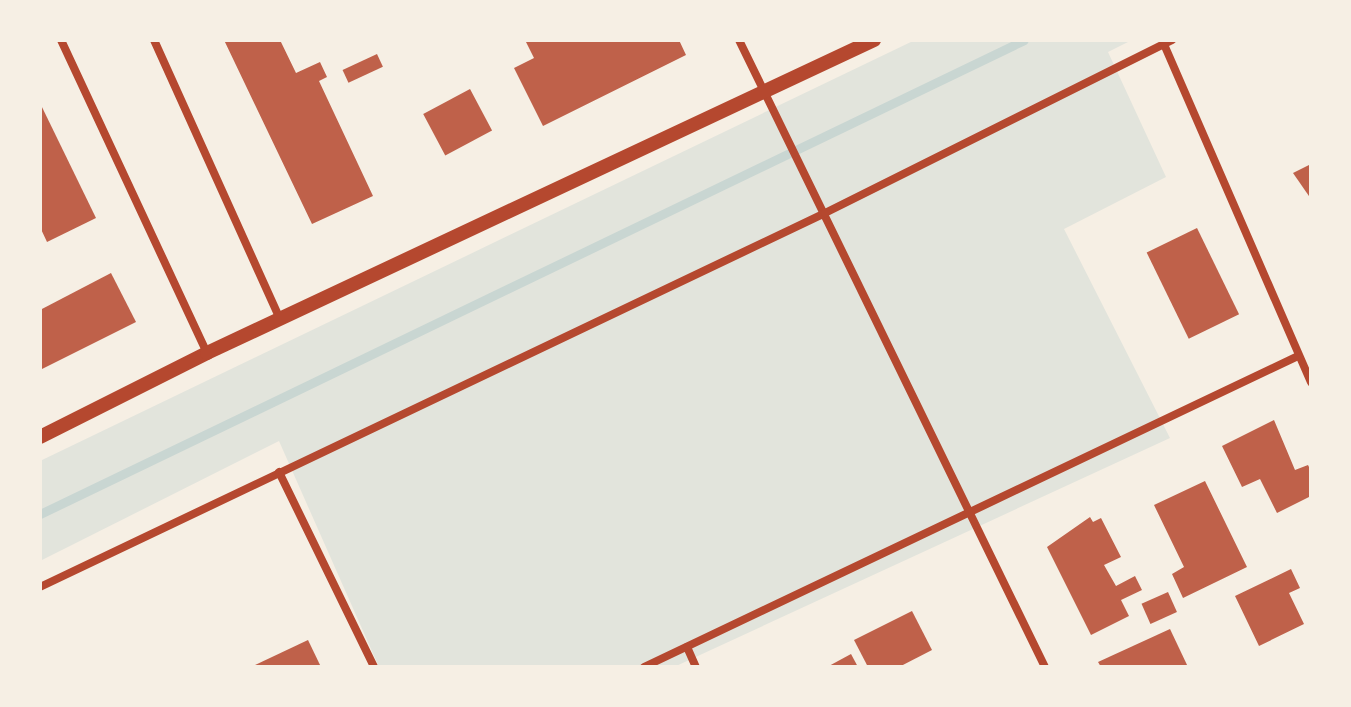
<!DOCTYPE html>
<html>
<head>
<meta charset="utf-8">
<style>
  body { margin:0 }
  #map { position:relative; width:1351px; height:707px; overflow:hidden; background:#f6efe4; font-family:Commissioner,sans-serif }
  div>[style] { position:absolute }
  [style*='--x'] { left:calc(var(--x)*1px); top:calc(var(--y)*1px); width:calc(var(--w)*1px); rotate:calc(var(--a)*1deg) }
  .green>* { inset:0; background:#e2e4dc }
  .stream>* { height:9px; margin:-4.5px; padding:0 4.5px; transform-origin:4.5px; border-radius:4.5px; background:#c9d6d2 }
  .building>* { inset:0; background:#bf614a; transform-origin:0 0 }
  .minor>* { height:8px; margin:-4px; padding:0 4px; transform-origin:4px; border-radius:4px; background:#b5482f }
  .tertiary>* { height:14px; margin:-7px; padding:0 7px; transform-origin:7px; border-radius:7px; background:#b5482f }
  span { translate:-50% -50%; white-space:nowrap; text-align:center; line-height:1.15; -webkit-text-stroke:6px #f6efe4; paint-order:stroke }
  .frame { position:absolute; inset:0; border:42px solid #f6efe4; pointer-events:none }
</style>
</head>
<body>
<div id="map">
  <div class="green">
    <i style="clip-path:polygon(915px 40px,1132px 40px,1108px 52px,1166px 177px,1064px 229px,1170px 438px,674px 667px,379px 667px,279px 441px,40px 561px,40px 461px)"></i>
  </div>
  <div class="stream">
    <i style="--x:40;--y:514;--w:1092;--a:-25.72"></i>
  </div>
  <div class="building">
    <i style="clip-path:polygon(224px 40px,280px 40px,296px 73px,320px 62px,327px 77px,319px 81px,373px 196px,312px 224px)"></i>
    <i style="clip-path:polygon(525px 40px,679px 40px,686px 55px,543px 126px,514px 68px,534px 58px)"></i>
    <i style="left:377px;top:54px;width:14px;height:38px;rotate:65deg"></i>
    <i style="left:470px;top:89px;width:47px;height:53px;rotate:62deg"></i>
    <i style="clip-path:polygon(40px 103px,96px 218px,47px 242px,40px 227px)"></i>
    <i style="clip-path:polygon(1311px 164px,1311px 199px,1293px 173px)"></i>
    <i style="left:1197px;top:228px;width:96px;height:56px;rotate:64deg"></i>
    <i style="clip-path:polygon(111px 273px,136px 322px,40px 370px,40px 310px)"></i>
    <i style="clip-path:polygon(1274px 420px,1295px 470px,1308px 465px,1311px 471px,1311px 496px,1277px 513px,1260px 479px,1242px 487px,1222px 446px)"></i>
    <i style="clip-path:polygon(1205px 481px,1247px 567px,1183px 598px,1172px 574px,1184px 567px,1154px 505px)"></i>
    <i style="clip-path:polygon(1090px 517px,1093px 522px,1101px 518px,1121px 557px,1104px 565px,1116px 586px,1135px 576px,1142px 590px,1121px 600px,1129px 616px,1091px 635px,1047px 547px)"></i>
    <i style="clip-path:polygon(1291px 569px,1300px 588px,1289px 593px,1304px 624px,1259px 646px,1235px 596px)"></i>
    <i style="left:1168px;top:592px;width:22px;height:29px;rotate:66deg"></i>
    <i style="clip-path:polygon(912px 611px,932px 650px,899px 667px,868px 667px,854px 640px)"></i>
    <i style="clip-path:polygon(1170px 629px,1188px 667px,1101px 667px,1098px 662px)"></i>
    <i style="clip-path:polygon(308px 640px,321px 667px,251px 667px)"></i>
    <i style="clip-path:polygon(851px 654px,858px 667px,827px 667px)"></i>
  </div>
  <div class="minor">
    <i style="--x:61;--y:40;--w:345;--a:65"></i>
    <i style="--x:154;--y:40;--w:306;--a:65.7"></i>
    <i style="--x:739;--y:40;--w:698;--a:63.99"></i>
    <i style="--x:1163;--y:42;--w:371;--a:66.5"></i>
    <i style="--x:279;--y:472;--w:217;--a:64"></i>
    <i style="--x:40;--y:587;--w:870;--a:-25.47"></i>
    <i style="--x:825;--y:213;--w:388;--a:-26.5"></i>
    <i style="--x:687;--y:647;--w:22;--a:66"></i>
    <i style="--x:644;--y:667;--w:724;--a:-25.43"></i>
  </div>
  <div class="tertiary">
    <i style="--x:40;--y:437;--w:187;--a:-26.7"></i>
    <i style="--x:207;--y:353;--w:737;--a:-25.14"></i>
  </div>
  <div class="frame"></div>
</div>
</body>
</html>
